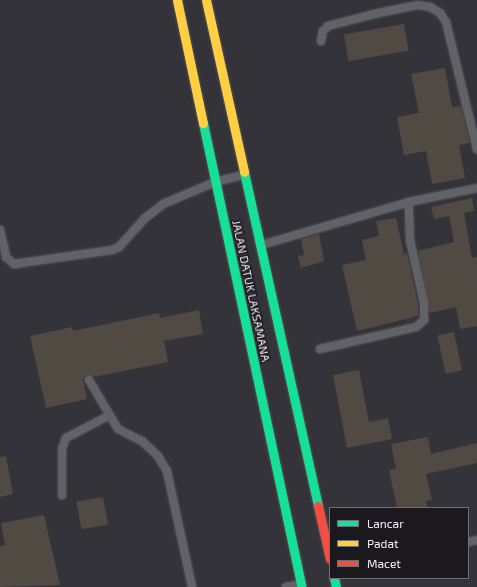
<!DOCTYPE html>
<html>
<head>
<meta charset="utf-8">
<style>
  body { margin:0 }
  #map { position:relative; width:477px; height:587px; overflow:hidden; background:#343339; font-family:"Exo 2",sans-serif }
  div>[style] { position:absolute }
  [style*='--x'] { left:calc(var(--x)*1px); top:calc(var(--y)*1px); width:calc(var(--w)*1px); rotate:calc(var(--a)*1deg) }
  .building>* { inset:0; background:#504a43; transform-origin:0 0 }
  .roads { filter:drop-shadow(0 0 1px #535258) drop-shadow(0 0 1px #535258) }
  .lane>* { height:8px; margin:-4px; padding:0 4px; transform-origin:4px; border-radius:4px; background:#626166 }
  .fast>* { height:9px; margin:-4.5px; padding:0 4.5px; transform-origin:4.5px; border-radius:4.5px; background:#16e098 }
  .slow>* { height:9px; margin:-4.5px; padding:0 4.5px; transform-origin:4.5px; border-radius:4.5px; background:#ffcf43 }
  .jam>* { height:9px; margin:-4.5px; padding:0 4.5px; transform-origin:4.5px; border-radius:4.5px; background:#f24e42 }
  span { translate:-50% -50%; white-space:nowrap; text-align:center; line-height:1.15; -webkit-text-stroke:3px #1b191e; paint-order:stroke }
  .street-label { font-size:12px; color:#f0eff6 }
  .legend { position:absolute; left:329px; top:507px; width:140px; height:72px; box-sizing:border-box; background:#1b191e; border:1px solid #706f74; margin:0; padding:5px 7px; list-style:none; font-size:12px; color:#f0eff6 }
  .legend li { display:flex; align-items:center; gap:8px; height:20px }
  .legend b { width:20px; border:1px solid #706f74 }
</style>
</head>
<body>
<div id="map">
  <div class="building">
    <i style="left:404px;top:24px;width:27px;height:61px;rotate:80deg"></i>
    <i style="clip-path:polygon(445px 68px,452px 107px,461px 106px,470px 143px,459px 145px,465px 178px,432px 184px,426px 151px,404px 155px,397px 117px,419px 113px,411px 74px)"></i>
    <i style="clip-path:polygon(472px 198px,474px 211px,464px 213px,472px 258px,477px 257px,477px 326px,460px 329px,456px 307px,430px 313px,418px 251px,454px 242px,449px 216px,434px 219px,431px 207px)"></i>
    <i style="clip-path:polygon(396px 218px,404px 254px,407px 253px,418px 304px,418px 316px,357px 331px,342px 265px,366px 260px,362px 240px,379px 236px,376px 221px)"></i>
    <i style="clip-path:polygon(319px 234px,324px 261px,301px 268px,298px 256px,304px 255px,301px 239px)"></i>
    <i style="clip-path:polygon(199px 310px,203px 334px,164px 341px,168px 362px,94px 377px,87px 375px,83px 379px,87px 399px,46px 408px,30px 336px,72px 327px,73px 331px,159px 313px,160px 318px)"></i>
    <i style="left:454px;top:332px;width:39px;height:17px;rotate:78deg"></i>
    <i style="clip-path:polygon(359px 370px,369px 422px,388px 418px,392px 439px,347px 448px,333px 375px)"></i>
    <i style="clip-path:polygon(428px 437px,431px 454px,477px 443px,477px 463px,426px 474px,432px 500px,426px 501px,428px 508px,397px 508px,389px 470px,396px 469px,391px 444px)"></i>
    <i style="clip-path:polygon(6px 456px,13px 494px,0 497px,0 457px)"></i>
    <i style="left:103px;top:497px;width:28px;height:27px;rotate:80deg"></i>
    <i style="clip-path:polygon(44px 515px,60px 585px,0 587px,0 546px,5px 545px,1px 523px)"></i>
  </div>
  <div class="roads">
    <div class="lane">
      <i style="--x:321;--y:41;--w:10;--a:-79"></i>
      <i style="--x:323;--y:31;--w:7;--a:-45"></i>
      <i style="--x:328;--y:26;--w:48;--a:-14.6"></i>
      <i style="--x:374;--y:14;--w:45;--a:-11.6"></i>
      <i style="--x:418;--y:5;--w:12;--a:9"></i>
      <i style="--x:430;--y:7;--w:12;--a:31"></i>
      <i style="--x:440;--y:13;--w:11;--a:56"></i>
      <i style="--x:446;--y:22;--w:131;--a:76.3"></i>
      <i style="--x:0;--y:230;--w:28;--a:77"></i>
      <i style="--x:6;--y:257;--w:11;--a:41"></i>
      <i style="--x:14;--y:264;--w:99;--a:-8.1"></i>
      <i style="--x:112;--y:250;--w:8;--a:-23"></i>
      <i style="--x:119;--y:247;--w:38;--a:-48"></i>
      <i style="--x:144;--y:219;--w:24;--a:-38"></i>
      <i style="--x:163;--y:204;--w:56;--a:-22.9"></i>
      <i style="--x:215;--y:182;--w:30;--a:-14"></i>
      <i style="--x:261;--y:245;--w:154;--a:-16.2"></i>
      <i style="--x:409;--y:202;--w:69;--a:-11.6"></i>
      <i style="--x:320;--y:349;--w:98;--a:-12.9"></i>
      <i style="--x:416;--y:327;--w:11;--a:-41"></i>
      <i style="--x:424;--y:320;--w:17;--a:-90"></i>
      <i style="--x:424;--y:303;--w:65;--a:-102.5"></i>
      <i style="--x:410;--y:240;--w:38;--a:-92"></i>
      <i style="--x:89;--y:380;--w:57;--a:59.4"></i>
      <i style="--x:118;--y:429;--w:27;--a:27"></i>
      <i style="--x:142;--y:441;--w:22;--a:43"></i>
      <i style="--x:158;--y:456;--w:17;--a:59"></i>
      <i style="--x:167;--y:471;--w:119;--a:77.8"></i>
      <i style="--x:62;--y:495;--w:46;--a:-90"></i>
      <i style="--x:62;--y:449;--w:12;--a:-70"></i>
      <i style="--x:66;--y:438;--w:47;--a:-27.6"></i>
      <i style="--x:468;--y:542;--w:9;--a:-13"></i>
      <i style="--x:286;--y:587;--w:15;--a:-11"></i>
    </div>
    <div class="fast">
      <i style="--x:203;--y:123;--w:474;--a:78"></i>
      <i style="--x:244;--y:172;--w:342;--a:77.5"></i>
      <i style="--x:334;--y:578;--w:9;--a:77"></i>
    </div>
    <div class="slow">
      <i style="--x:177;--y:0;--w:126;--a:78.1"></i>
      <i style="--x:206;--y:0;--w:176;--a:77.5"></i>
    </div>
    <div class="jam">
      <i style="--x:318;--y:506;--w:54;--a:77.2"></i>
    </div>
  </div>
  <div class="street-label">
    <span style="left:251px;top:291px;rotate:78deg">JALAN DATUK LAKSAMANA</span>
  </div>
  <ul class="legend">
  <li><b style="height:5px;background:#16e098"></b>Lancar</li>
  <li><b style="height:5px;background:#ffcf43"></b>Padat</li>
  <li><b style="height:5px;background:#f24e42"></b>Macet</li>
  </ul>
</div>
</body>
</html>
